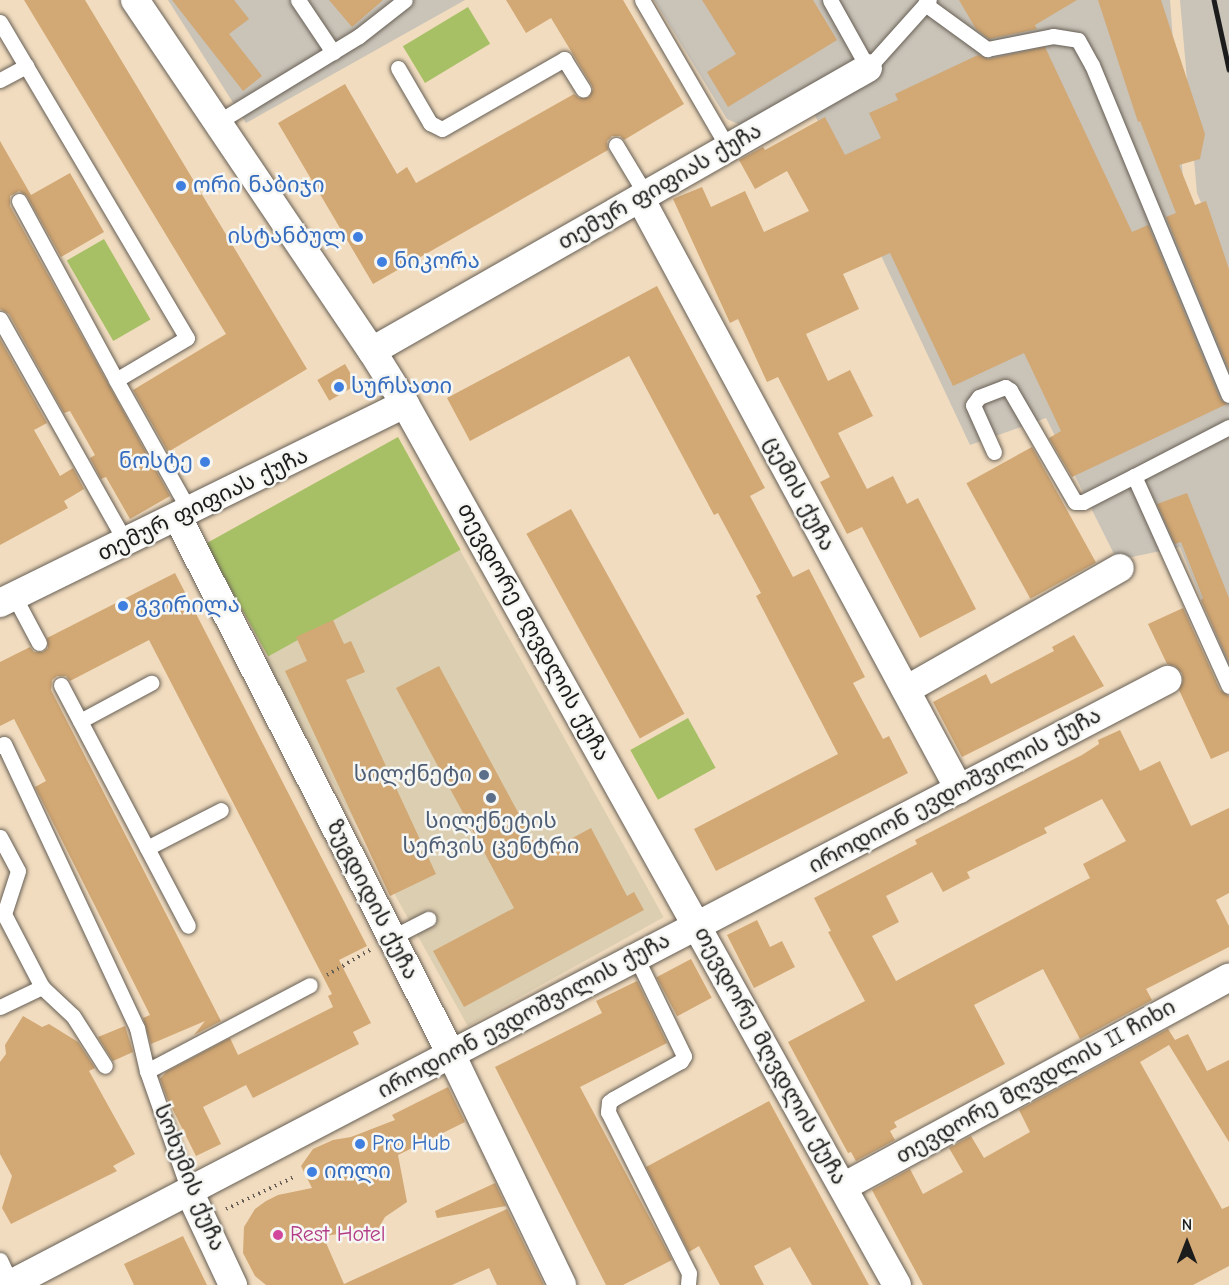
<!DOCTYPE html>
<html>
<head>
<meta charset="utf-8">
<style>
  body { margin:0 }
  #map { position:relative; width:1229px; height:1285px; overflow:hidden; background:#f1dcbf; font-family:"Comic Neue","Noto Sans Georgian",sans-serif }
  div>[style] { position:absolute }
  [style*='--x'] { left:calc(var(--x)*1px); top:calc(var(--y)*1px); width:calc(var(--w)*1px); rotate:calc(var(--a)*1deg) }
  .built>* { inset:0; background:#dcceb1; transform-origin:0 0 }
  .industrial>* { inset:0; background:#c9c3b8 }
  .green>* { inset:0; background:#a7c066; transform-origin:0 0 }
  .building>* { inset:0; background:#d2a874; transform-origin:0 0 }
  .path>* { height:4px; margin-top:-2px; transform-origin:0; background:repeating-linear-gradient(90deg,#675f55 0 1.5px,transparent 0 6px) }
  .roads { filter:drop-shadow(0 0 2px #675f55) drop-shadow(0 0 2px #675f55) }
  .lane>* { height:15px; margin:-7.5px; padding:0 7.5px; transform-origin:7.5px; border-radius:7.5px; background:#fff }
  .street>* { height:28px; margin:-14px; padding:0 14px; transform-origin:14px; border-radius:14px; background:#fff }
  .rail>* { height:4.5px; margin:-2.25px; padding:0 2.25px; transform-origin:2.25px; border-radius:2.25px; background:#1c1c1c }
  .dots>* { width:16px; height:16px; translate:-50% -50%; box-sizing:border-box; border:3px solid #f6f6f2; border-radius:50% }
  span { translate:-50% -50%; white-space:nowrap; text-align:center; line-height:1.15; -webkit-text-stroke:5px #f6f6f2; paint-order:stroke }
  .shop-label { font-size:22px; color:#366cbe }
  .left { translate:0 -50%; text-align:left }
  .right { translate:-100% -50%; text-align:right }
  .street-label { font-size:22px; color:#1c1c1c }
  .service-label { font-size:22px; color:#4e5e75 }
  .hotel-label { font-size:22px; color:#b23c85 }
  .north { position:absolute; left:1157px; top:1213px; width:60px; height:60px; -webkit-text-stroke:4px #f6f6f2; paint-order:stroke; rotate:0deg; font-size:16px; font-weight:700; line-height:24px; text-align:center; color:#1c1c1c }
  .north::after { content:''; display:block; margin:auto; width:21px; height:27px; background:#1c1c1c; clip-path:polygon(50% 0,100% 100%,50% 72%,0 100%) }
</style>
</head>
<body>
<div id="map">
  <div class="built">
    <i style="left:460px;top:550px;width:420px;height:224px;rotate:61deg"></i>
  </div>
  <div class="industrial">
    <i style="clip-path:polygon(168px 0,465px 0,246px 123px)"></i>
    <i style="clip-path:polygon(654px 0,1170px 0,1183px 179px,1229px 288px,1229px 667px,1180px 547px,1117px 560px,1046px 418px,970px 445px,814px 113px,769px 138px,727px 119px)"></i>
    <i style="clip-path:polygon(1180px 0,1229px 0,1229px 269px,1197px 193px)"></i>
  </div>
  <div class="green">
    <i style="left:468px;top:7px;width:43px;height:76px;rotate:59deg"></i>
    <i style="left:104px;top:239px;width:93px;height:43px;rotate:60deg"></i>
    <i style="left:398px;top:437px;width:129px;height:220px;rotate:61deg"></i>
    <i style="left:688px;top:718px;width:57px;height:66px;rotate:61deg"></i>
  </div>
  <div class="building">
    <i style="clip-path:polygon(24px 0,85px 0,307px 369px,168px 452px,133px 390px,226px 334px)"></i>
    <i style="clip-path:polygon(172px 0,234px 0,249px 19px,229px 34px,262px 76px,243px 91px)"></i>
    <i style="clip-path:polygon(329px 0,383px 0,352px 27px)"></i>
    <i style="clip-path:polygon(506px 0,623px 0,684px 104px,624px 140px,620px 136px,612px 136px,607px 141px,608px 150px,373px 284px,278px 123px,345px 84px,397px 174px,407px 167px,416px 183px,574px 94px,579px 98px,589px 97px,593px 89px,591px 84px,551px 18px,526px 33px)"></i>
    <i style="clip-path:polygon(702px 0,813px 0,837px 40px,728px 107px,707px 72px,736px 54px)"></i>
    <i style="clip-path:polygon(959px 0,1077px 0,1035px 25px,1037px 29px,989px 39px,976px 29px)"></i>
    <i style="clip-path:polygon(1098px 0,1161px 0,1205px 134px,1200px 159px,1179px 165px,1195px 205px,1206px 201px,1229px 269px,1229px 370px,1166px 217px,1176px 213px,1140px 121px,1138px 122px)"></i>
    <i style="clip-path:polygon(1045px 47px,1132px 232px,1148px 225px,1220px 399px,1227px 404px,1072px 477px,1049px 438px,1061px 431px,1024px 353px,953px 386px,890px 253px,843px 274px,859px 309px,806px 334px,828px 381px,850px 370px,873px 416px,838px 433px,867px 489px,893px 476px,907px 504px,918px 498px,976px 609px,920px 638px,862px 527px,847px 534px,820px 482px,830px 477px,778px 377px,767px 382px,738px 319px,730px 323px,673px 199px,702px 187px,711px 207px,745px 191px,764px 232px,809px 211px,787px 171px,755px 189px,739px 160px,763px 147px,765px 150px,825px 117px,845px 155px,881px 138px,869px 113px,898px 100px,895px 94px,978px 55px,989px 59px)"></i>
    <i style="clip-path:polygon(0 141px,31px 195px,70px 173px,104px 232px,61px 257px,27px 196px,19px 191px,10px 196px,10px 206px,170px 496px,130px 519px,106px 477px,101px 479px,90px 458px,95px 455px,70px 411px,64px 413px,9px 314px,0 309px)"></i>
    <i style="clip-path:polygon(657px 286px,765px 488px,750px 496px,793px 577px,809px 569px,865px 677px,853px 683px,883px 739px,889px 736px,908px 773px,716px 871px,694px 829px,838px 754px,756px 596px,761px 593px,718px 513px,714px 515px,629px 356px,470px 441px,447px 398px)"></i>
    <i style="clip-path:polygon(0 339px,47px 423px,34px 430px,60px 476px,73px 468px,84px 489px,64px 501px,68px 508px,0 545px)"></i>
    <i style="left:345px;top:364px;width:24px;height:32px;rotate:60deg"></i>
    <i style="left:1032px;top:447px;width:132px;height:75px;rotate:61deg"></i>
    <i style="clip-path:polygon(1187px 493px,1229px 598px,1229px 662px,1201px 600px,1203px 598px,1181px 542px,1175px 544px,1157px 504px)"></i>
    <i style="left:571px;top:509px;width:234px;height:51px;rotate:61deg"></i>
    <i style="clip-path:polygon(175px 573px,367px 946px,339px 960px,371px 1023px,353px 1032px,359px 1044px,253px 1098px,246px 1085px,203px 1107px,221px 1144px,196px 1156px,167px 1098px,160px 1079px,166px 1072px,230px 1038px,238px 1055px,333px 1007px,328px 996px,332px 994px,149px 640px,70px 681px,66px 676px,57px 676px,52px 680px,51px 690px,221px 1021px,194px 1035px,205px 1021px,151px 1044px,143px 1018px,150px 1015px,35px 787px,46px 781px,14px 719px,0 726px,0 662px,30px 647px,34px 652px,43px 652px,48px 648px,47px 638px)"></i>
    <i style="clip-path:polygon(1183px 608px,1220px 690px,1229px 696px,1229px 751px,1211px 759px,1179px 690px,1183px 681px,1182px 673px,1175px 666px,1167px 664px,1148px 624px)"></i>
    <i style="clip-path:polygon(333px 620px,344px 644px,351px 641px,365px 672px,346px 680px,436px 874px,390px 896px,285px 671px,307px 661px,296px 637px)"></i>
    <i style="clip-path:polygon(1074px 635px,1104px 686px,962px 757px,933px 702px,986px 674px,991px 684px,1054px 651px,1052px 647px)"></i>
    <i style="clip-path:polygon(439px 666px,541px 855px,591px 828px,627px 896px,634px 892px,644px 910px,464px 1007px,433px 951px,514px 908px,396px 688px)"></i>
    <i style="clip-path:polygon(evenodd,1120px 730px,1140px 771px,1160px 761px,1191px 826px,1229px 808px,1229px 893px,1216px 900px,1229px 926px,1229px 947px,1146px 989px,1152px 1000px,1080px 1039px,1043px 969px,974px 1005px,1005px 1064px,894px 1122px,897px 1127px,890px 1131px,895px 1140px,856px 1161px,851px 1152px,848px 1153px,788px 1042px,865px 1001px,828px 932px,831px 931px,814px 898px,917px 844px,915px 840px,1082px 755px,1099px 744px,1098px 740px,1120px 730px,1102px 799px,1126px 841px,1083px 864px,1090px 878px,896px 981px,872px 936px,899px 922px,886px 896px,932px 872px,943px 892px,970px 878px,967px 872px,1047px 833px,1044px 828px,1102px 799px)"></i>
    <i style="clip-path:polygon(757px 920px,770px 947px,782px 941px,795px 967px,754px 988px,727px 935px)"></i>
    <i style="left:691px;top:959px;width:44px;height:39px;rotate:62deg"></i>
    <i style="clip-path:polygon(637px 981px,667px 1043px,580px 1087px,672px 1260px,623px 1285px,606px 1285px,495px 1067px,602px 1013px,596px 1001px)"></i>
    <i style="clip-path:polygon(23px 1016px,42px 1027px,49px 1024px,78px 1042px,95px 1068px,89px 1071px,135px 1154px,113px 1166px,117px 1171px,11px 1224px,2px 1208px,12px 1176px,0 1154px,0 1062px,6px 1054px,5px 1045px)"></i>
    <i style="clip-path:polygon(125px 1026px,133px 1052px,113px 1061px,98px 1037px)"></i>
    <i style="clip-path:polygon(1168px 1029px,1175px 1040px,1188px 1034px,1207px 1071px,1229px 1060px,1229px 1142px,1169px 1045px,1140px 1062px,1222px 1209px,1229px 1206px,1229px 1266px,1193px 1285px,923px 1285px,872px 1190px,910px 1169px,923px 1194px,963px 1172px,949px 1148px,971px 1136px,984px 1158px,1030px 1132px,1019px 1110px)"></i>
    <i style="clip-path:polygon(448px 1087px,465px 1122px,398px 1155px,407px 1202px,385px 1217px,378px 1229px,323px 1236px,344px 1284px,507px 1209px,544px 1285px,497px 1285px,489px 1268px,452px 1285px,266px 1285px,255px 1276px,243px 1253px,244px 1227px,255px 1209px,266px 1201px,278px 1195px,312px 1188px,301px 1166px,313px 1149px,333px 1140px,351px 1137px,395px 1120px,392px 1115px)"></i>
    <i style="clip-path:polygon(769px 1101px,820px 1195px,869px 1285px,812px 1285px,790px 1247px,754px 1266px,764px 1285px,720px 1285px,699px 1246px,689px 1252px,646px 1167px)"></i>
    <i style="clip-path:polygon(495px 1183px,506px 1206px,437px 1218px,435px 1211px)"></i>
    <i style="clip-path:polygon(183px 1236px,207px 1285px,134px 1285px,124px 1264px)"></i>
  </div>
  <div class="path">
    <i style="--x:327;--y:975;--w:50;--a:-30.2"></i>
    <i style="--x:226;--y:1209;--w:77;--a:-25.2"></i>
  </div>
  <div class="roads">
    <div class="lane">
      <i style="--x:298;--y:0;--w:63;--a:56.1"></i>
      <i style="--x:642;--y:0;--w:171;--a:59.8"></i>
      <i style="--x:830;--y:0;--w:78;--a:60.8"></i>
      <i style="--x:868;--y:68;--w:91;--a:-48.1"></i>
      <i style="--x:925;--y:4;--w:77;--a:36"></i>
      <i style="--x:987;--y:49;--w:67;--a:-11.1"></i>
      <i style="--x:1053;--y:36;--w:25;--a:9"></i>
      <i style="--x:1078;--y:40;--w:29;--a:61"></i>
      <i style="--x:1092;--y:65;--w:357;--a:67.5"></i>
      <i style="--x:0;--y:22;--w:367;--a:59.4"></i>
      <i style="--x:187;--y:338;--w:82;--a:149.4"></i>
      <i style="--x:116;--y:380;--w:151;--a:60.7"></i>
      <i style="--x:398;--y:68;--w:64;--a:59.8"></i>
      <i style="--x:430;--y:123;--w:13;--a:27"></i>
      <i style="--x:442;--y:129;--w:141;--a:-29.8"></i>
      <i style="--x:564;--y:59;--w:36;--a:58"></i>
      <i style="--x:0;--y:80;--w:30;--a:-28"></i>
      <i style="--x:218;--y:122;--w:165;--a:-31.4"></i>
      <i style="--x:359;--y:36;--w:58;--a:-38"></i>
      <i style="--x:616;--y:145;--w:58;--a:59"></i>
      <i style="--x:19;--y:201;--w:204;--a:61.5"></i>
      <i style="--x:0;--y:319;--w:257;--a:60.6"></i>
      <i style="--x:1229;--y:427;--w:107;--a:152.7"></i>
      <i style="--x:1134;--y:476;--w:230;--a:65.7"></i>
      <i style="--x:994;--y:452;--w:51;--a:-114.1"></i>
      <i style="--x:973;--y:405;--w:10;--a:-53"></i>
      <i style="--x:979;--y:397;--w:28;--a:-21"></i>
      <i style="--x:1005;--y:387;--w:6;--a:31"></i>
      <i style="--x:1010;--y:390;--w:129;--a:59.9"></i>
      <i style="--x:1075;--y:502;--w:8;--a:0"></i>
      <i style="--x:1083;--y:502;--w:57;--a:-27"></i>
      <i style="--x:14;--y:596;--w:53;--a:62"></i>
      <i style="--x:61;--y:685;--w:272;--a:62.2"></i>
      <i style="--x:80;--y:721;--w:81;--a:-28.2"></i>
      <i style="--x:0;--y:746;--w:4;--a:-27"></i>
      <i style="--x:4;--y:744;--w:314;--a:64.9"></i>
      <i style="--x:137;--y:1028;--w:44;--a:76.9"></i>
      <i style="--x:147;--y:1071;--w:127;--a:70.7"></i>
      <i style="--x:0;--y:837;--w:38;--a:62"></i>
      <i style="--x:18;--y:871;--w:45;--a:108"></i>
      <i style="--x:4;--y:914;--w:82;--a:62.5"></i>
      <i style="--x:42;--y:987;--w:42;--a:43.1"></i>
      <i style="--x:73;--y:1016;--w:59;--a:57.4"></i>
      <i style="--x:147;--y:848;--w:83;--a:-27.2"></i>
      <i style="--x:391;--y:938;--w:42;--a:-27.2"></i>
      <i style="--x:636;--y:957;--w:110;--a:64.1"></i>
      <i style="--x:684;--y:1056;--w:6;--a:121"></i>
      <i style="--x:681;--y:1061;--w:78;--a:150.8"></i>
      <i style="--x:613;--y:1099;--w:5;--a:143"></i>
      <i style="--x:609;--y:1102;--w:10;--a:96"></i>
      <i style="--x:608;--y:1112;--w:180;--a:63.3"></i>
      <i style="--x:689;--y:1273;--w:12;--a:95"></i>
      <i style="--x:0;--y:1007;--w:47;--a:-25.5"></i>
      <i style="--x:147;--y:1071;--w:184;--a:-27.8"></i>
      <i style="--x:0;--y:1260;--w:26;--a:65"></i>
    </div>
    <div class="street">
      <i style="--x:135;--y:0;--w:424;--a:56"></i>
      <i style="--x:372;--y:351;--w:62;--a:58.1"></i>
      <i style="--x:405;--y:404;--w:1009;--a:60.82"></i>
      <i style="--x:640;--y:198;--w:672;--a:61.64"></i>
      <i style="--x:372;--y:351;--w:571;--a:-29.71"></i>
      <i style="--x:178;--y:518;--w:602;--a:63.01"></i>
      <i style="--x:451;--y:1054;--w:256;--a:64.3"></i>
      <i style="--x:0;--y:603;--w:451;--a:-26.2"></i>
      <i style="--x:906;--y:690;--w:246;--a:-29.7"></i>
      <i style="--x:843;--y:1187;--w:439;--a:-28.5"></i>
      <i style="--x:189;--y:1191;--w:104;--a:64.9"></i>
      <i style="--x:9;--y:1285;--w:1307;--a:-27.58"></i>
    </div>
  </div>
  <div class="rail">
    <i style="--x:1214;--y:0;--w:71;--a:77.7"></i>
  </div>
  <div class="dots">
    <i style="left:181px;top:186px;background:#3f7fe0"></i>
    <i style="left:358px;top:237px;background:#3f7fe0"></i>
    <i style="left:382px;top:262px;background:#3f7fe0"></i>
    <i style="left:339px;top:387px;background:#3f7fe0"></i>
    <i style="left:205px;top:462px;background:#3f7fe0"></i>
    <i style="left:123px;top:606px;background:#3f7fe0"></i>
    <i style="left:484px;top:775px;background:#5c6f8a"></i>
    <i style="left:491px;top:798px;background:#5c6f8a"></i>
    <i style="left:360px;top:1144px;background:#3f7fe0"></i>
    <i style="left:312px;top:1172px;background:#3f7fe0"></i>
    <i style="left:278px;top:1235px;background:#d1479c"></i>
  </div>
  <div class="shop-label">
    <span class="left" style="left:193px;top:186px">ორი ნაბიჯი</span>
    <span class="right" style="left:346px;top:237px">ისტანბულ</span>
    <span class="left" style="left:394px;top:262px">ნიკორა</span>
    <span class="left" style="left:351px;top:387px">სურსათი</span>
    <span class="right" style="left:193px;top:462px">ნოსტე</span>
    <span class="left" style="left:135px;top:606px">გვირილა</span>
    <span class="left" style="left:372px;top:1144px">Pro Hub</span>
    <span class="left" style="left:324px;top:1172px">იოლი</span>
  </div>
  <div class="street-label">
    <span style="left:660px;top:187px;rotate:-30deg">თემურ ფიფიას ქუჩა</span>
    <span style="left:799px;top:494px;rotate:62deg">ცემის ქუჩა</span>
    <span style="left:203px;top:505px;rotate:-26deg">თემურ ფიფიას ქუჩა</span>
    <span style="left:533px;top:632px;rotate:61deg">თევდორე მღვდლის ქუჩა</span>
    <span style="left:955px;top:791px;rotate:-28deg">იროდიონ ევდოშვილის ქუჩა</span>
    <span style="left:372px;top:900px;rotate:63deg">ზუგდიდის ქუჩა</span>
    <span style="left:524px;top:1016px;rotate:-28deg">იროდიონ ევდოშვილის ქუჩა</span>
    <span style="left:770px;top:1056px;rotate:61deg">თევდორე მღვდლის ქუჩა</span>
    <span style="left:1036px;top:1082px;rotate:-29deg">თევდორე მღვდლის II ჩიხი</span>
    <span style="left:189px;top:1178px;rotate:68deg">სოხუმის ქუჩა</span>
  </div>
  <div class="service-label">
    <span class="right" style="left:472px;top:775px">სილქნეტი</span>
    <span style="left:491px;top:834px">სილქნეტის<br>სერვის ცენტრი</span>
  </div>
  <div class="hotel-label">
    <span class="left" style="left:290px;top:1235px">Rest Hotel</span>
  </div>
  <div class="north">N</div>
</div>
</body>
</html>
